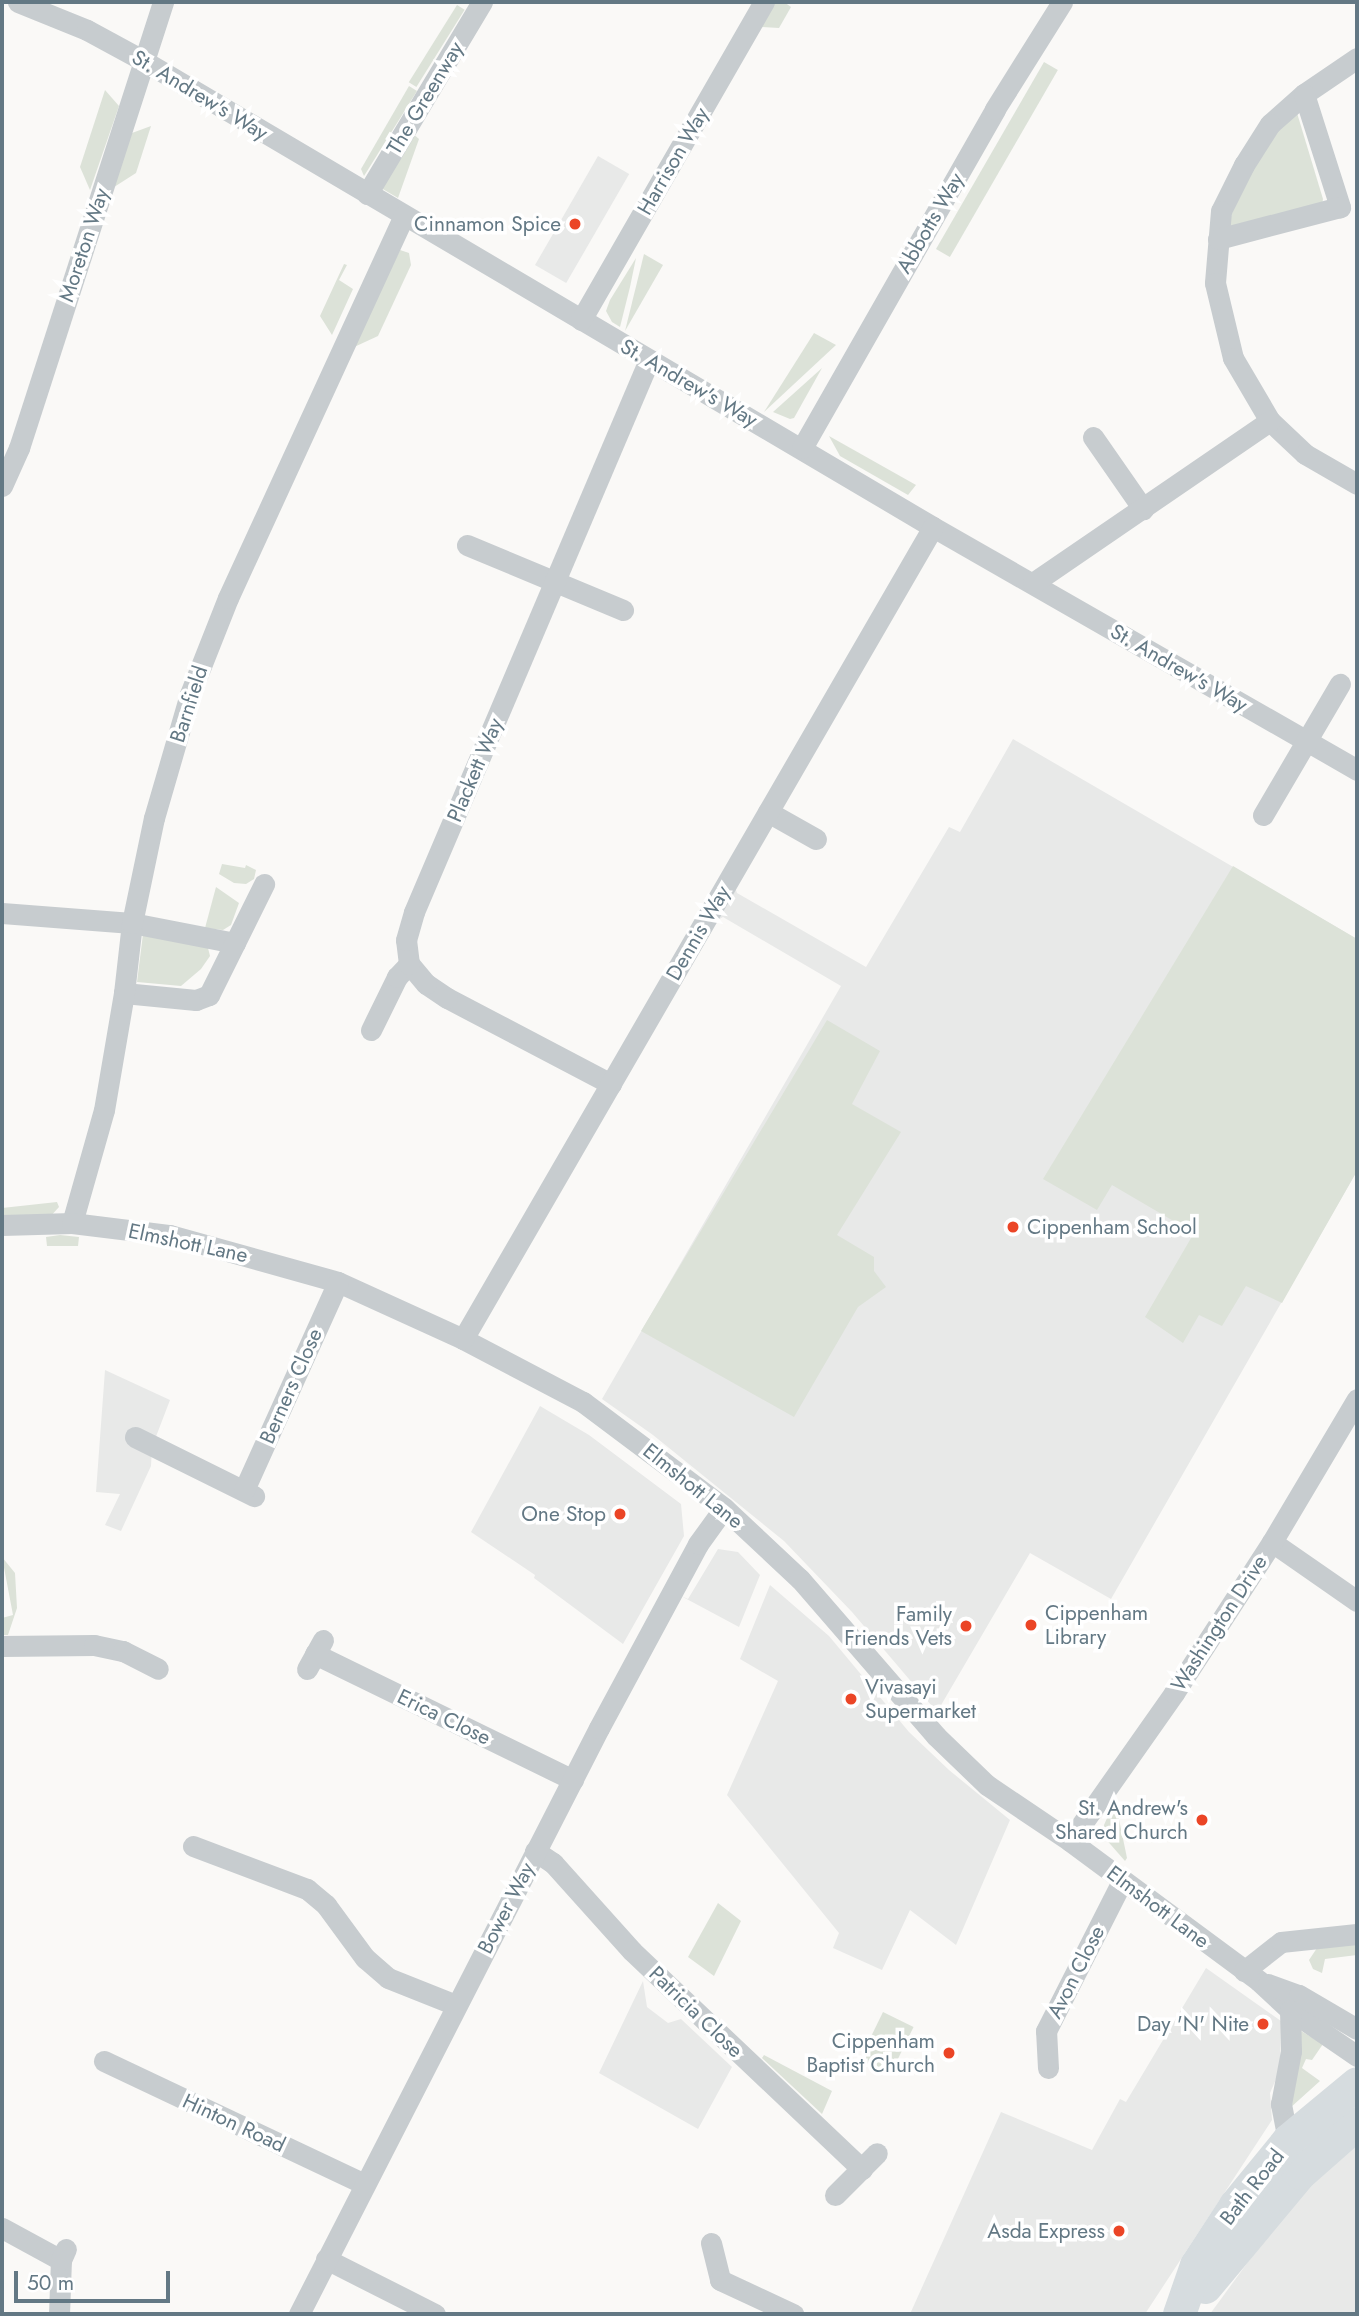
<!DOCTYPE html>
<html>
<head>
<meta charset="utf-8">
<style>
  body { margin:0 }
  #map { position:relative; width:1359px; height:2316px; overflow:hidden; background:#faf9f7; font-family:Jost,sans-serif }
  div>[style] { position:absolute }
  [style*='--x'] { left:calc(var(--x)*1px); top:calc(var(--y)*1px); width:calc(var(--w)*1px); rotate:calc(var(--a)*1deg) }
  .built>* { inset:0; background:#e8e9e8; transform-origin:0 0 }
  .green>* { inset:0; background:#dce2d8; transform-origin:0 0 }
  .street>* { height:21px; margin:-10.5px; padding:0 10.5px; transform-origin:10.5px; border-radius:10.5px; background:#c7cccf }
  .primary>* { height:33px; margin:-16.5px; padding:0 16.5px; transform-origin:16.5px; border-radius:16.5px; background:#d6dcdf }
  .dots>* { width:19px; height:19px; translate:-50% -50%; box-sizing:border-box; border:4px solid #fff; border-radius:50% }
  span { translate:-50% -50%; white-space:nowrap; text-align:center; line-height:1.15; -webkit-text-stroke:7px #fff; paint-order:stroke }
  .street-label { font-size:21px; color:#637884 }
  .poi-label { font-size:21px; color:#637884 }
  .right { translate:-100% -50%; text-align:right }
  .left { translate:0 -50%; text-align:left }
  .frame { position:absolute; inset:0; border:4px solid #637884; pointer-events:none }
  .scale { position:absolute; left:14px; top:2271px; width:156px; height:32px; box-sizing:border-box; border:4px solid #637884; border-top:0; padding-left:9px; font-size:21px; line-height:24px; white-space:nowrap; color:#637884; -webkit-text-stroke:5px #fff; paint-order:stroke }
</style>
</head>
<body>
<div id="map">
  <div class="built">
    <i style="left:598px;top:156px;width:36px;height:126px;rotate:30deg"></i>
    <i style="clip-path:polygon(1013px 739px,1357px 939px,1357px 1171px,1111px 1599px,1030px 1553px,937px 1712px,852px 1612px,784px 1541px,653px 1435px,602px 1399px,841px 986px,723px 917px,716px 921px,735px 887px,737px 893px,866px 967px,949px 827px,960px 832px)"></i>
    <i style="clip-path:polygon(105px 1370px,170px 1400px,152px 1447px,151px 1466px,121px 1531px,105px 1525px,120px 1494px,96px 1492px)"></i>
    <i style="clip-path:polygon(540px 1406px,589px 1435px,681px 1504px,684px 1536px,623px 1644px,534px 1578px,535px 1575px,471px 1532px)"></i>
    <i style="clip-path:polygon(718px 1549px,738px 1552px,760px 1575px,739px 1627px,681px 1596px,688px 1599px)"></i>
    <i style="clip-path:polygon(770px 1585px,829px 1636px,909px 1732px,949px 1770px,1010px 1820px,956px 1945px,910px 1910px,882px 1970px,833px 1948px,839px 1933px,727px 1795px,778px 1681px,740px 1659px)"></i>
    <i style="clip-path:polygon(1206px 1968px,1281px 2021px,1280px 2070px,1270px 2093px,1272px 2120px,1145px 2314px,910px 2314px,1001px 2112px,1092px 2150px,1120px 2099px,1126px 2102px)"></i>
    <i style="clip-path:polygon(643px 1981px,647px 2007px,668px 2023px,681px 2019px,732px 2067px,698px 2129px,599px 2073px)"></i>
    <i style="clip-path:polygon(1357px 2138px,1357px 2314px,1210px 2314px,1294px 2199px)"></i>
  </div>
  <div class="green">
    <i style="clip-path:polygon(775px 2px,784px 2px,791px 7px,779px 28px,760px 27px)"></i>
    <i style="left:457px;top:5px;width:9px;height:91px;rotate:32deg"></i>
    <i style="left:1044px;top:62px;width:16px;height:216px;rotate:30deg"></i>
    <i style="clip-path:polygon(409px 86px,417px 91px,364px 176px,361px 169px)"></i>
    <i style="clip-path:polygon(105px 90px,119px 106px,90px 190px,80px 167px)"></i>
    <i style="clip-path:polygon(1297px 113px,1323px 199px,1322px 205px,1232px 229px,1229px 223px,1240px 187px,1264px 143px)"></i>
    <i style="clip-path:polygon(151px 126px,136px 173px,111px 189px,132px 133px)"></i>
    <i style="clip-path:polygon(412px 133px,419px 139px,398px 198px,381px 188px)"></i>
    <i style="clip-path:polygon(400px 250px,409px 253px,411px 265px,378px 336px,352px 348px)"></i>
    <i style="clip-path:polygon(644px 254px,663px 265px,625px 331px)"></i>
    <i style="clip-path:polygon(636px 258px,630px 287px,620px 327px,612px 322px,606px 311px,610px 300px)"></i>
    <i style="clip-path:polygon(344px 264px,347px 265px,339px 280px,353px 289px,332px 335px,320px 316px)"></i>
    <i style="clip-path:polygon(814px 333px,836px 345px,764px 412px)"></i>
    <i style="clip-path:polygon(822px 368px,794px 418px,790px 419px,773px 412px)"></i>
    <i style="clip-path:polygon(829px 436px,916px 485px,908px 495px,840px 456px)"></i>
    <i style="clip-path:polygon(222px 864px,245px 868px,246px 865px,256px 870px,254px 879px,246px 884px,234px 883px,219px 874px)"></i>
    <i style="clip-path:polygon(1233px 866px,1357px 939px,1357px 1171px,1282px 1303px,1246px 1286px,1222px 1326px,1199px 1315px,1183px 1343px,1145px 1317px,1194px 1233px,1112px 1185px,1097px 1210px,1043px 1179px)"></i>
    <i style="clip-path:polygon(216px 887px,239px 903px,231px 925px,223px 930px,205px 928px)"></i>
    <i style="clip-path:polygon(143px 934px,207px 944px,210px 956px,201px 969px,181px 986px,137px 982px)"></i>
    <i style="clip-path:polygon(827px 1020px,880px 1051px,852px 1104px,901px 1132px,837px 1235px,874px 1257px,874px 1271px,886px 1287px,858px 1307px,794px 1417px,641px 1331px)"></i>
    <i style="clip-path:polygon(57px 1202px,59px 1207px,49px 1218px,2px 1217px,2px 1208px)"></i>
    <i style="clip-path:polygon(60px 1235px,79px 1237px,78px 1246px,47px 1246px,46px 1237px)"></i>
    <i style="clip-path:polygon(2px 1557px,15px 1573px,17px 1608px,8px 1635px,4px 1635px,2px 1618px,13px 1615px)"></i>
    <i style="clip-path:polygon(1115px 1800px,1127px 1858px,1125px 1861px,1104px 1837px,1104px 1825px)"></i>
    <i style="clip-path:polygon(718px 1903px,741px 1921px,714px 1976px,688px 1957px)"></i>
    <i style="clip-path:polygon(1357px 1942px,1357px 1955px,1325px 1959px,1322px 1973px,1313px 1969px,1309px 1960px,1317px 1948px)"></i>
    <i style="left:883px;top:2012px;width:34px;height:53px;rotate:26deg"></i>
    <i style="clip-path:polygon(1301px 2031px,1323px 2044px,1312px 2060px,1306px 2059px,1302px 2068px,1320px 2081px,1290px 2108px)"></i>
    <i style="clip-path:polygon(764px 2055px,832px 2091px,822px 2114px,762px 2058px)"></i>
  </div>
  <div class="street">
    <i style="--x:18;--y:2;--w:74;--a:22.1"></i>
    <i style="--x:87;--y:30;--w:65;--a:28.5"></i>
    <i style="--x:144;--y:61;--w:916;--a:30.57"></i>
    <i style="--x:933;--y:527;--w:489;--a:29.8"></i>
    <i style="--x:1357;--y:58;--w:64;--a:145.8"></i>
    <i style="--x:1304;--y:94;--w:45;--a:138.6"></i>
    <i style="--x:1270;--y:124;--w:49;--a:122.4"></i>
    <i style="--x:1244;--y:165;--w:51;--a:116.6"></i>
    <i style="--x:1221;--y:211;--w:72;--a:94.8"></i>
    <i style="--x:1215;--y:283;--w:77;--a:76.5"></i>
    <i style="--x:1233;--y:358;--w:73;--a:59.6"></i>
    <i style="--x:1270;--y:421;--w:48;--a:43.3"></i>
    <i style="--x:1305;--y:454;--w:60;--a:30"></i>
    <i style="--x:1304;--y:94;--w:119;--a:72.3"></i>
    <i style="--x:367;--y:194;--w:224;--a:-59.1"></i>
    <i style="--x:1218;--y:239;--w:126;--a:-14.7"></i>
    <i style="--x:581;--y:320;--w:367;--a:-60.1"></i>
    <i style="--x:1093;--y:437;--w:88;--a:55.2"></i>
    <i style="--x:802;--y:448;--w:390;--a:-60.3"></i>
    <i style="--x:995;--y:109;--w:126;--a:-57.9"></i>
    <i style="--x:2;--y:486;--w:42;--a:-65.9"></i>
    <i style="--x:19;--y:448;--w:469;--a:-72.1"></i>
    <i style="--x:467;--y:545;--w:169;--a:22.6"></i>
    <i style="--x:1033;--y:583;--w:287;--a:-34.4"></i>
    <i style="--x:768;--y:812;--w:55;--a:29.4"></i>
    <i style="--x:1263;--y:815;--w:152;--a:-59.6"></i>
    <i style="--x:2;--y:913;--w:130;--a:4.4"></i>
    <i style="--x:132;--y:923;--w:105;--a:11"></i>
    <i style="--x:124;--y:993;--w:72;--a:5.6"></i>
    <i style="--x:196;--y:1000;--w:14;--a:-21"></i>
    <i style="--x:209;--y:995;--w:124;--a:-63.6"></i>
    <i style="--x:371;--y:1030;--w:59;--a:-63.9"></i>
    <i style="--x:397;--y:977;--w:18;--a:-47"></i>
    <i style="--x:611;--y:1084;--w:185;--a:-152.3"></i>
    <i style="--x:447;--y:998;--w:25;--a:-146"></i>
    <i style="--x:426;--y:984;--w:26;--a:-130"></i>
    <i style="--x:409;--y:964;--w:24;--a:-97"></i>
    <i style="--x:406;--y:940;--w:29;--a:-74"></i>
    <i style="--x:414;--y:912;--w:600;--a:-66.94"></i>
    <i style="--x:72;--y:1223;--w:117;--a:-74.2"></i>
    <i style="--x:104;--y:1110;--w:119;--a:-80.3"></i>
    <i style="--x:124;--y:993;--w:70;--a:-83.5"></i>
    <i style="--x:132;--y:923;--w:107;--a:-78.2"></i>
    <i style="--x:154;--y:818;--w:129;--a:-73.8"></i>
    <i style="--x:190;--y:694;--w:103;--a:-68.4"></i>
    <i style="--x:228;--y:598;--w:421;--a:-65.3"></i>
    <i style="--x:2;--y:1225;--w:70;--a:-1.6"></i>
    <i style="--x:72;--y:1223;--w:99;--a:7"></i>
    <i style="--x:170;--y:1235;--w:174;--a:15.6"></i>
    <i style="--x:338;--y:1282;--w:137;--a:24.5"></i>
    <i style="--x:463;--y:1339;--w:136;--a:27.7"></i>
    <i style="--x:583;--y:1402;--w:176;--a:36.9"></i>
    <i style="--x:724;--y:1508;--w:104;--a:43.1"></i>
    <i style="--x:800;--y:1579;--w:208;--a:49.1"></i>
    <i style="--x:936;--y:1736;--w:71;--a:43.9"></i>
    <i style="--x:987;--y:1785;--w:100;--a:34"></i>
    <i style="--x:1070;--y:1841;--w:235;--a:36.5"></i>
    <i style="--x:1259;--y:1981;--w:42;--a:43.1"></i>
    <i style="--x:1290;--y:2010;--w:81;--a:34.5"></i>
    <i style="--x:463;--y:1339;--w:938;--a:-59.94"></i>
    <i style="--x:135;--y:1437;--w:133;--a:26.4"></i>
    <i style="--x:244;--y:1490;--w:228;--a:-65.7"></i>
    <i style="--x:1272;--y:1542;--w:103;--a:34.8"></i>
    <i style="--x:2;--y:1646;--w:92;--a:-0.6"></i>
    <i style="--x:94;--y:1645;--w:30;--a:12"></i>
    <i style="--x:123;--y:1651;--w:39;--a:27"></i>
    <i style="--x:315;--y:1654;--w:287;--a:26"></i>
    <i style="--x:307;--y:1669;--w:33;--a:-61"></i>
    <i style="--x:1070;--y:1841;--w:181;--a:-54.9"></i>
    <i style="--x:1174;--y:1693;--w:180;--a:-57"></i>
    <i style="--x:1272;--y:1542;--w:166;--a:-59.3"></i>
    <i style="--x:193;--y:1846;--w:122;--a:20.7"></i>
    <i style="--x:307;--y:1889;--w:25;--a:40"></i>
    <i style="--x:326;--y:1905;--w:66;--a:53.7"></i>
    <i style="--x:365;--y:1958;--w:30;--a:41"></i>
    <i style="--x:388;--y:1978;--w:73;--a:21.7"></i>
    <i style="--x:535;--y:1851;--w:22;--a:34"></i>
    <i style="--x:553;--y:1863;--w:118;--a:48.1"></i>
    <i style="--x:632;--y:1951;--w:317;--a:43.5"></i>
    <i style="--x:1244;--y:1971;--w:47;--a:-38.1"></i>
    <i style="--x:1281;--y:1942;--w:76;--a:-6"></i>
    <i style="--x:1268;--y:1984;--w:33;--a:20"></i>
    <i style="--x:1299;--y:1995;--w:67;--a:30.4"></i>
    <i style="--x:104;--y:2061;--w:288;--a:25.3"></i>
    <i style="--x:1048;--y:2068;--w:37;--a:-93"></i>
    <i style="--x:1046;--y:2031;--w:168;--a:-63.1"></i>
    <i style="--x:1288;--y:2140;--w:37;--a:-101"></i>
    <i style="--x:1281;--y:2104;--w:54;--a:-79.3"></i>
    <i style="--x:1291;--y:2051;--w:41;--a:-91.4"></i>
    <i style="--x:835;--y:2195;--w:59;--a:-45"></i>
    <i style="--x:2;--y:2228;--w:67;--a:28.5"></i>
    <i style="--x:711;--y:2243;--w:38;--a:76"></i>
    <i style="--x:720;--y:2280;--w:81;--a:25"></i>
    <i style="--x:326;--y:2259;--w:122;--a:26.8"></i>
    <i style="--x:59;--y:2314;--w:54;--a:-87.9"></i>
    <i style="--x:61;--y:2260;--w:12;--a:-66"></i>
    <i style="--x:299;--y:2314;--w:658;--a:-62.89"></i>
    <i style="--x:599;--y:1728;--w:209;--a:-61.7"></i>
    <i style="--x:698;--y:1544;--w:44;--a:-54.2"></i>
  </div>
  <div class="primary">
    <i style="--x:1205;--y:2287;--w:148;--a:-50.2"></i>
    <i style="--x:1300;--y:2173;--w:76;--a:-41.3"></i>
    <i style="--x:1179;--y:2314;--w:52;--a:-70.9"></i>
    <i style="--x:1196;--y:2265;--w:72;--a:-57"></i>
    <i style="--x:1235;--y:2205;--w:84;--a:-50.8"></i>
    <i style="--x:1288;--y:2140;--w:89;--a:-39.6"></i>
  </div>
  <div class="dots">
    <i style="left:575px;top:224px;background:#eb4526"></i>
    <i style="left:1013px;top:1227px;background:#eb4526"></i>
    <i style="left:620px;top:1514px;background:#eb4526"></i>
    <i style="left:1031px;top:1625px;background:#eb4526"></i>
    <i style="left:966px;top:1626px;background:#eb4526"></i>
    <i style="left:851px;top:1699px;background:#eb4526"></i>
    <i style="left:1202px;top:1820px;background:#eb4526"></i>
    <i style="left:1263px;top:2024px;background:#eb4526"></i>
    <i style="left:949px;top:2053px;background:#eb4526"></i>
    <i style="left:1119px;top:2231px;background:#eb4526"></i>
  </div>
  <div class="street-label">
    <span style="left:200px;top:95px;rotate:31deg">St. Andrew's Way</span>
    <span style="left:425px;top:98px;rotate:-59deg">The Greenway</span>
    <span style="left:673px;top:161px;rotate:-60deg">Harrison Way</span>
    <span style="left:930px;top:223px;rotate:-60deg">Abbotts Way</span>
    <span style="left:84px;top:245px;rotate:-72deg">Moreton Way</span>
    <span style="left:689px;top:383px;rotate:30deg">St. Andrew's Way</span>
    <span style="left:1179px;top:668px;rotate:30deg">St. Andrew's Way</span>
    <span style="left:189px;top:704px;rotate:-72deg">Barnfield</span>
    <span style="left:475px;top:770px;rotate:-67deg">Plackett Way</span>
    <span style="left:698px;top:933px;rotate:-60deg">Dennis Way</span>
    <span style="left:188px;top:1243px;rotate:12deg">Elmshott Lane</span>
    <span style="left:291px;top:1386px;rotate:-66deg">Berners Close</span>
    <span style="left:693px;top:1486px;rotate:39deg">Elmshott Lane</span>
    <span style="left:1219px;top:1623px;rotate:-57deg">Washington Drive</span>
    <span style="left:444px;top:1717px;rotate:26deg">Erica Close</span>
    <span style="left:1158px;top:1907px;rotate:37deg">Elmshott Lane</span>
    <span style="left:506px;top:1908px;rotate:-63deg">Bower Way</span>
    <span style="left:1076px;top:1972px;rotate:-63deg">Avon Close</span>
    <span style="left:696px;top:2012px;rotate:44deg">Patricia Close</span>
    <span style="left:234px;top:2123px;rotate:25deg">Hinton Road</span>
    <span style="left:1252px;top:2187px;rotate:-52deg">Bath Road</span>
  </div>
  <div class="poi-label">
    <span class="right" style="left:561px;top:224px">Cinnamon Spice</span>
    <span class="left" style="left:1027px;top:1227px">Cippenham School</span>
    <span class="right" style="left:606px;top:1514px">One Stop</span>
    <span class="left" style="left:1045px;top:1625px">Cippenham<br>Library</span>
    <span class="right" style="left:952px;top:1626px">Family<br>Friends Vets</span>
    <span class="left" style="left:865px;top:1699px">Vivasayi<br>Supermarket</span>
    <span class="right" style="left:1188px;top:1820px">St. Andrew's<br>Shared Church</span>
    <span class="right" style="left:1249px;top:2024px">Day 'N' Nite</span>
    <span class="right" style="left:935px;top:2053px">Cippenham<br>Baptist Church</span>
    <span class="right" style="left:1105px;top:2231px">Asda Express</span>
  </div>
  <div class="frame"></div>
  <div class="scale">50 m</div>
</div>
</body>
</html>
